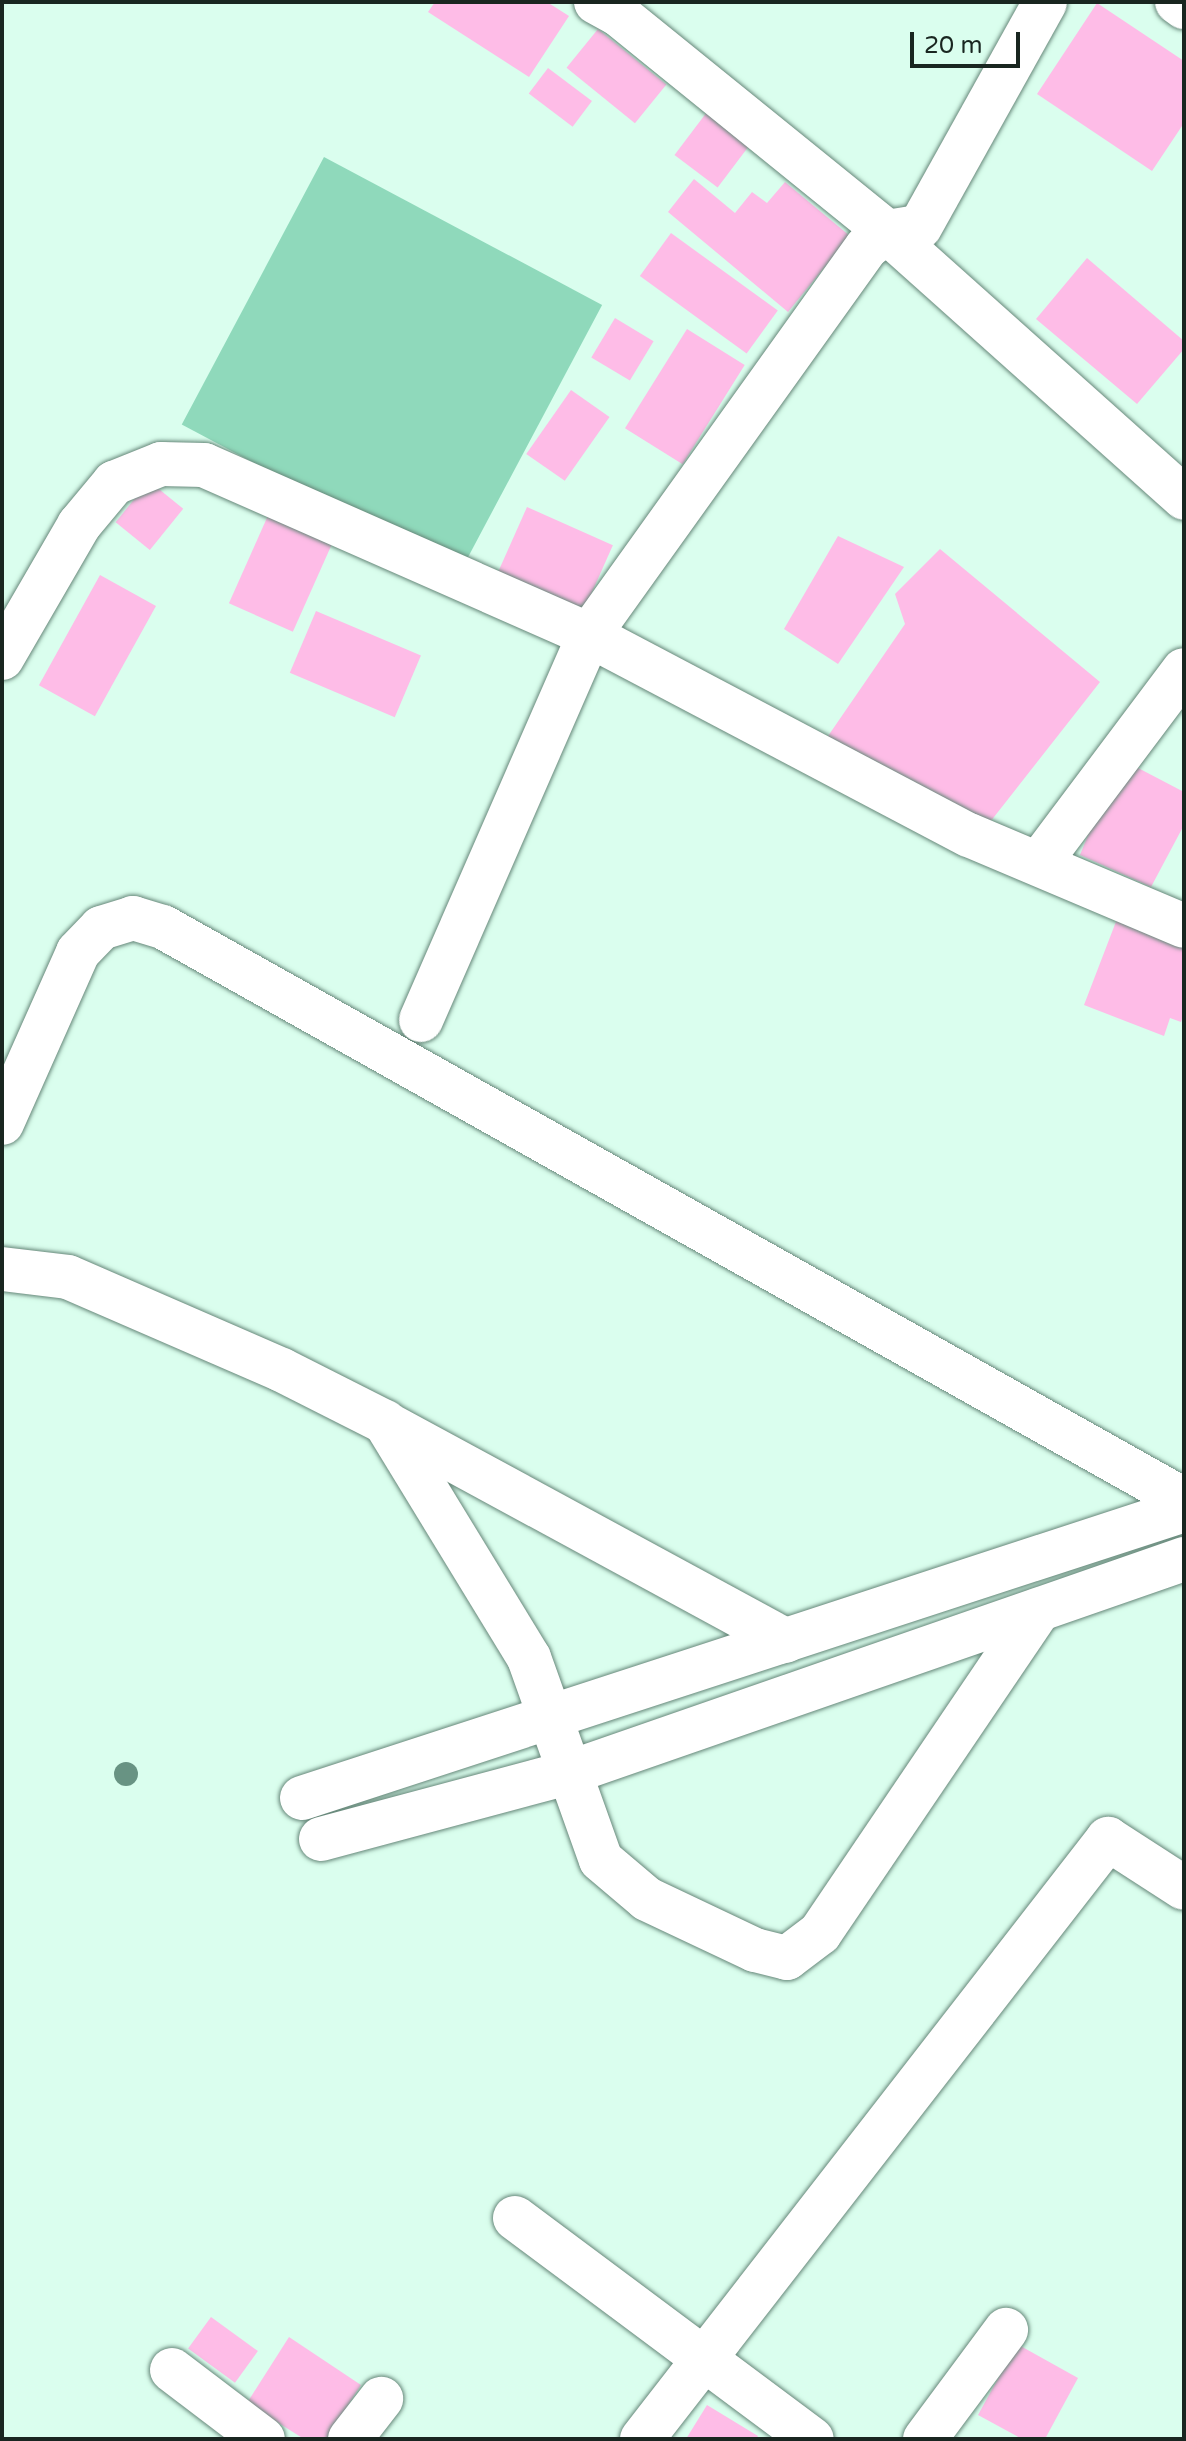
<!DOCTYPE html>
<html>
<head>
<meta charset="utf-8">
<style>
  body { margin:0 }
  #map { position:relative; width:1186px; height:2441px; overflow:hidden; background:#dafeee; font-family:"Varela Round",sans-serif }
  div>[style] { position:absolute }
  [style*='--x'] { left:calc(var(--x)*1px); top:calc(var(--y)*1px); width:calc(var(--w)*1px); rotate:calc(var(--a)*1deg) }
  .green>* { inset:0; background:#8fd9bb; transform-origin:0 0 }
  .building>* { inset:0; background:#febce7; transform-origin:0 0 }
  .roads { filter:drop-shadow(0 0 2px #668779) drop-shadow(0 0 2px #668779) }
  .minor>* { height:44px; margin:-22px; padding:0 22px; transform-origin:22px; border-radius:22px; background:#fff }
  .trees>* { width:24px; height:24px; margin:-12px; border-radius:50%; background:#689383 }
  span { translate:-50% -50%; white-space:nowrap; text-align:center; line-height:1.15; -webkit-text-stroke:8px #dafeee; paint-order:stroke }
  .frame { position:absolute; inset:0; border:4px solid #192620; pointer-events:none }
  .scale { position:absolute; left:910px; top:32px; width:110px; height:36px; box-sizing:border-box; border:4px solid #192620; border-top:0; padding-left:10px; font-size:24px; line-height:28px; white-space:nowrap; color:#192620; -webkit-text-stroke:6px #dafeee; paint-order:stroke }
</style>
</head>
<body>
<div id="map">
  <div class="green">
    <i style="left:324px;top:157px;width:315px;height:303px;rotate:28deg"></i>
  </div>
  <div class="building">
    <i style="clip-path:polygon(435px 2px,547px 2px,569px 16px,529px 77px,428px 12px)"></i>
    <i style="clip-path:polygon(1097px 3px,1184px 61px,1184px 123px,1152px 171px,1037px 94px)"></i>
    <i style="left:598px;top:29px;width:88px;height:50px;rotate:39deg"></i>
    <i style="left:548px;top:68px;width:55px;height:32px;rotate:37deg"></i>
    <i style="left:710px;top:108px;width:54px;height:59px;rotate:37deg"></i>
    <i style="clip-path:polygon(694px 179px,735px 213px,752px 192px,767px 203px,785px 182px,850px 236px,788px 312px,668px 212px)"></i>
    <i style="left:671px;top:233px;width:132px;height:53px;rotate:36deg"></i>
    <i style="clip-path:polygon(1087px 258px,1184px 341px,1184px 349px,1137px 404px,1036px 319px)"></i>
    <i style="left:615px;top:318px;width:45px;height:46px;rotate:31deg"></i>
    <i style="left:687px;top:329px;width:68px;height:117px;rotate:32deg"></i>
    <i style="left:571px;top:390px;width:47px;height:78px;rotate:35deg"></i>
    <i style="left:149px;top:481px;width:44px;height:53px;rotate:39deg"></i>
    <i style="left:527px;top:507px;width:94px;height:73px;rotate:24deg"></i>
    <i style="left:270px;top:511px;width:70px;height:101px;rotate:24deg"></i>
    <i style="clip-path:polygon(838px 536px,904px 567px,838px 664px,784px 629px)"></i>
    <i style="clip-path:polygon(940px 549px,1100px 682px,983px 831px,826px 739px,905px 624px,895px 594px)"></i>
    <i style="left:100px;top:575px;width:64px;height:126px;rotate:29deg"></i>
    <i style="left:316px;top:611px;width:114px;height:67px;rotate:23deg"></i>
    <i style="clip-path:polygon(1119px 758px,1184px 792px,1184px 825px,1151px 887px,1080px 855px)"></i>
    <i style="clip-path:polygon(1117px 919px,1184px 945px,1184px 1013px,1181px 1022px,1170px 1018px,1164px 1036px,1084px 1005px)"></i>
    <i style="left:211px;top:2317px;width:58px;height:39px;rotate:36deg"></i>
    <i style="clip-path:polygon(289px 2337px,361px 2385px,326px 2439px,304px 2439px,247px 2403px)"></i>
    <i style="clip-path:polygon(1017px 2344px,1078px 2378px,1045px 2439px,1022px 2439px,978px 2415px)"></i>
    <i style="clip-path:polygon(707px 2405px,758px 2436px,756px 2439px,686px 2439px)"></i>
  </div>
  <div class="roads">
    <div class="minor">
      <i style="--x:596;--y:2;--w:25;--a:29"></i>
      <i style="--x:618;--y:14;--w:346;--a:39"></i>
      <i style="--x:887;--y:232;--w:399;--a:41.8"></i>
      <i style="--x:1177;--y:2;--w:9;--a:36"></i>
      <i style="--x:2;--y:658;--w:154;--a:-59.9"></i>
      <i style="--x:79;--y:525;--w:55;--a:-50.2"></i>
      <i style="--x:114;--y:483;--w:51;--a:-22"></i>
      <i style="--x:161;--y:464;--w:43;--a:1.3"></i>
      <i style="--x:204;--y:465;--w:421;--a:23.8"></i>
      <i style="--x:589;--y:635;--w:429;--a:27.8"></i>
      <i style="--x:969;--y:835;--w:233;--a:22.9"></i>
      <i style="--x:1039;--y:863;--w:241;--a:-53.1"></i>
      <i style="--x:421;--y:1020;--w:420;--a:-66.4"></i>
      <i style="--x:589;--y:635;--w:477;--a:-54.4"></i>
      <i style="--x:867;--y:247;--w:25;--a:-37"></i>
      <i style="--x:887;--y:232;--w:33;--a:-9"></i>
      <i style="--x:920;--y:227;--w:257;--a:-60.9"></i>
      <i style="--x:2;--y:1123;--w:187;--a:-66"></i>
      <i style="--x:78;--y:952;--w:33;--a:-46"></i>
      <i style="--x:101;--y:928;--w:34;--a:-17"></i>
      <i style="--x:133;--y:918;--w:31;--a:17"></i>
      <i style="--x:163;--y:927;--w:1171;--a:29.3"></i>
      <i style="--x:2;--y:1269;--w:66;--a:6.9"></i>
      <i style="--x:68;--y:1277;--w:233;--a:23.5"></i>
      <i style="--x:282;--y:1370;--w:115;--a:26.8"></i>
      <i style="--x:385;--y:1422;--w:276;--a:58.6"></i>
      <i style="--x:529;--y:1658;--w:214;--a:70.4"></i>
      <i style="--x:601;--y:1860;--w:60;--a:40.3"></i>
      <i style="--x:647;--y:1899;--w:119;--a:25.3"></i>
      <i style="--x:755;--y:1950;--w:33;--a:14"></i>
      <i style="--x:787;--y:1958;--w:41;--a:-37.1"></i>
      <i style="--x:820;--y:1933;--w:390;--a:-55.9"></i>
      <i style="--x:387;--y:1424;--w:454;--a:28.5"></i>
      <i style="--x:302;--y:1798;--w:928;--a:-18.08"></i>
      <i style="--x:321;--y:1839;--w:259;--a:-15"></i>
      <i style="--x:571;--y:1772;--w:649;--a:-19.16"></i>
      <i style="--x:515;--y:2218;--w:370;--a:36.7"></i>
      <i style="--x:172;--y:2370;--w:114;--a:37.2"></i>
      <i style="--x:350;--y:2439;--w:51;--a:-52.2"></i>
      <i style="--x:642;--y:2439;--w:760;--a:-52.16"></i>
      <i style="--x:1108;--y:1839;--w:90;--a:32.8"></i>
      <i style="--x:925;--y:2439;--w:136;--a:-53.4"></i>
    </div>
  </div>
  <div class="trees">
    <i style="left:126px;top:1774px"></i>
  </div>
  <div class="frame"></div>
  <div class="scale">20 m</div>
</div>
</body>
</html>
